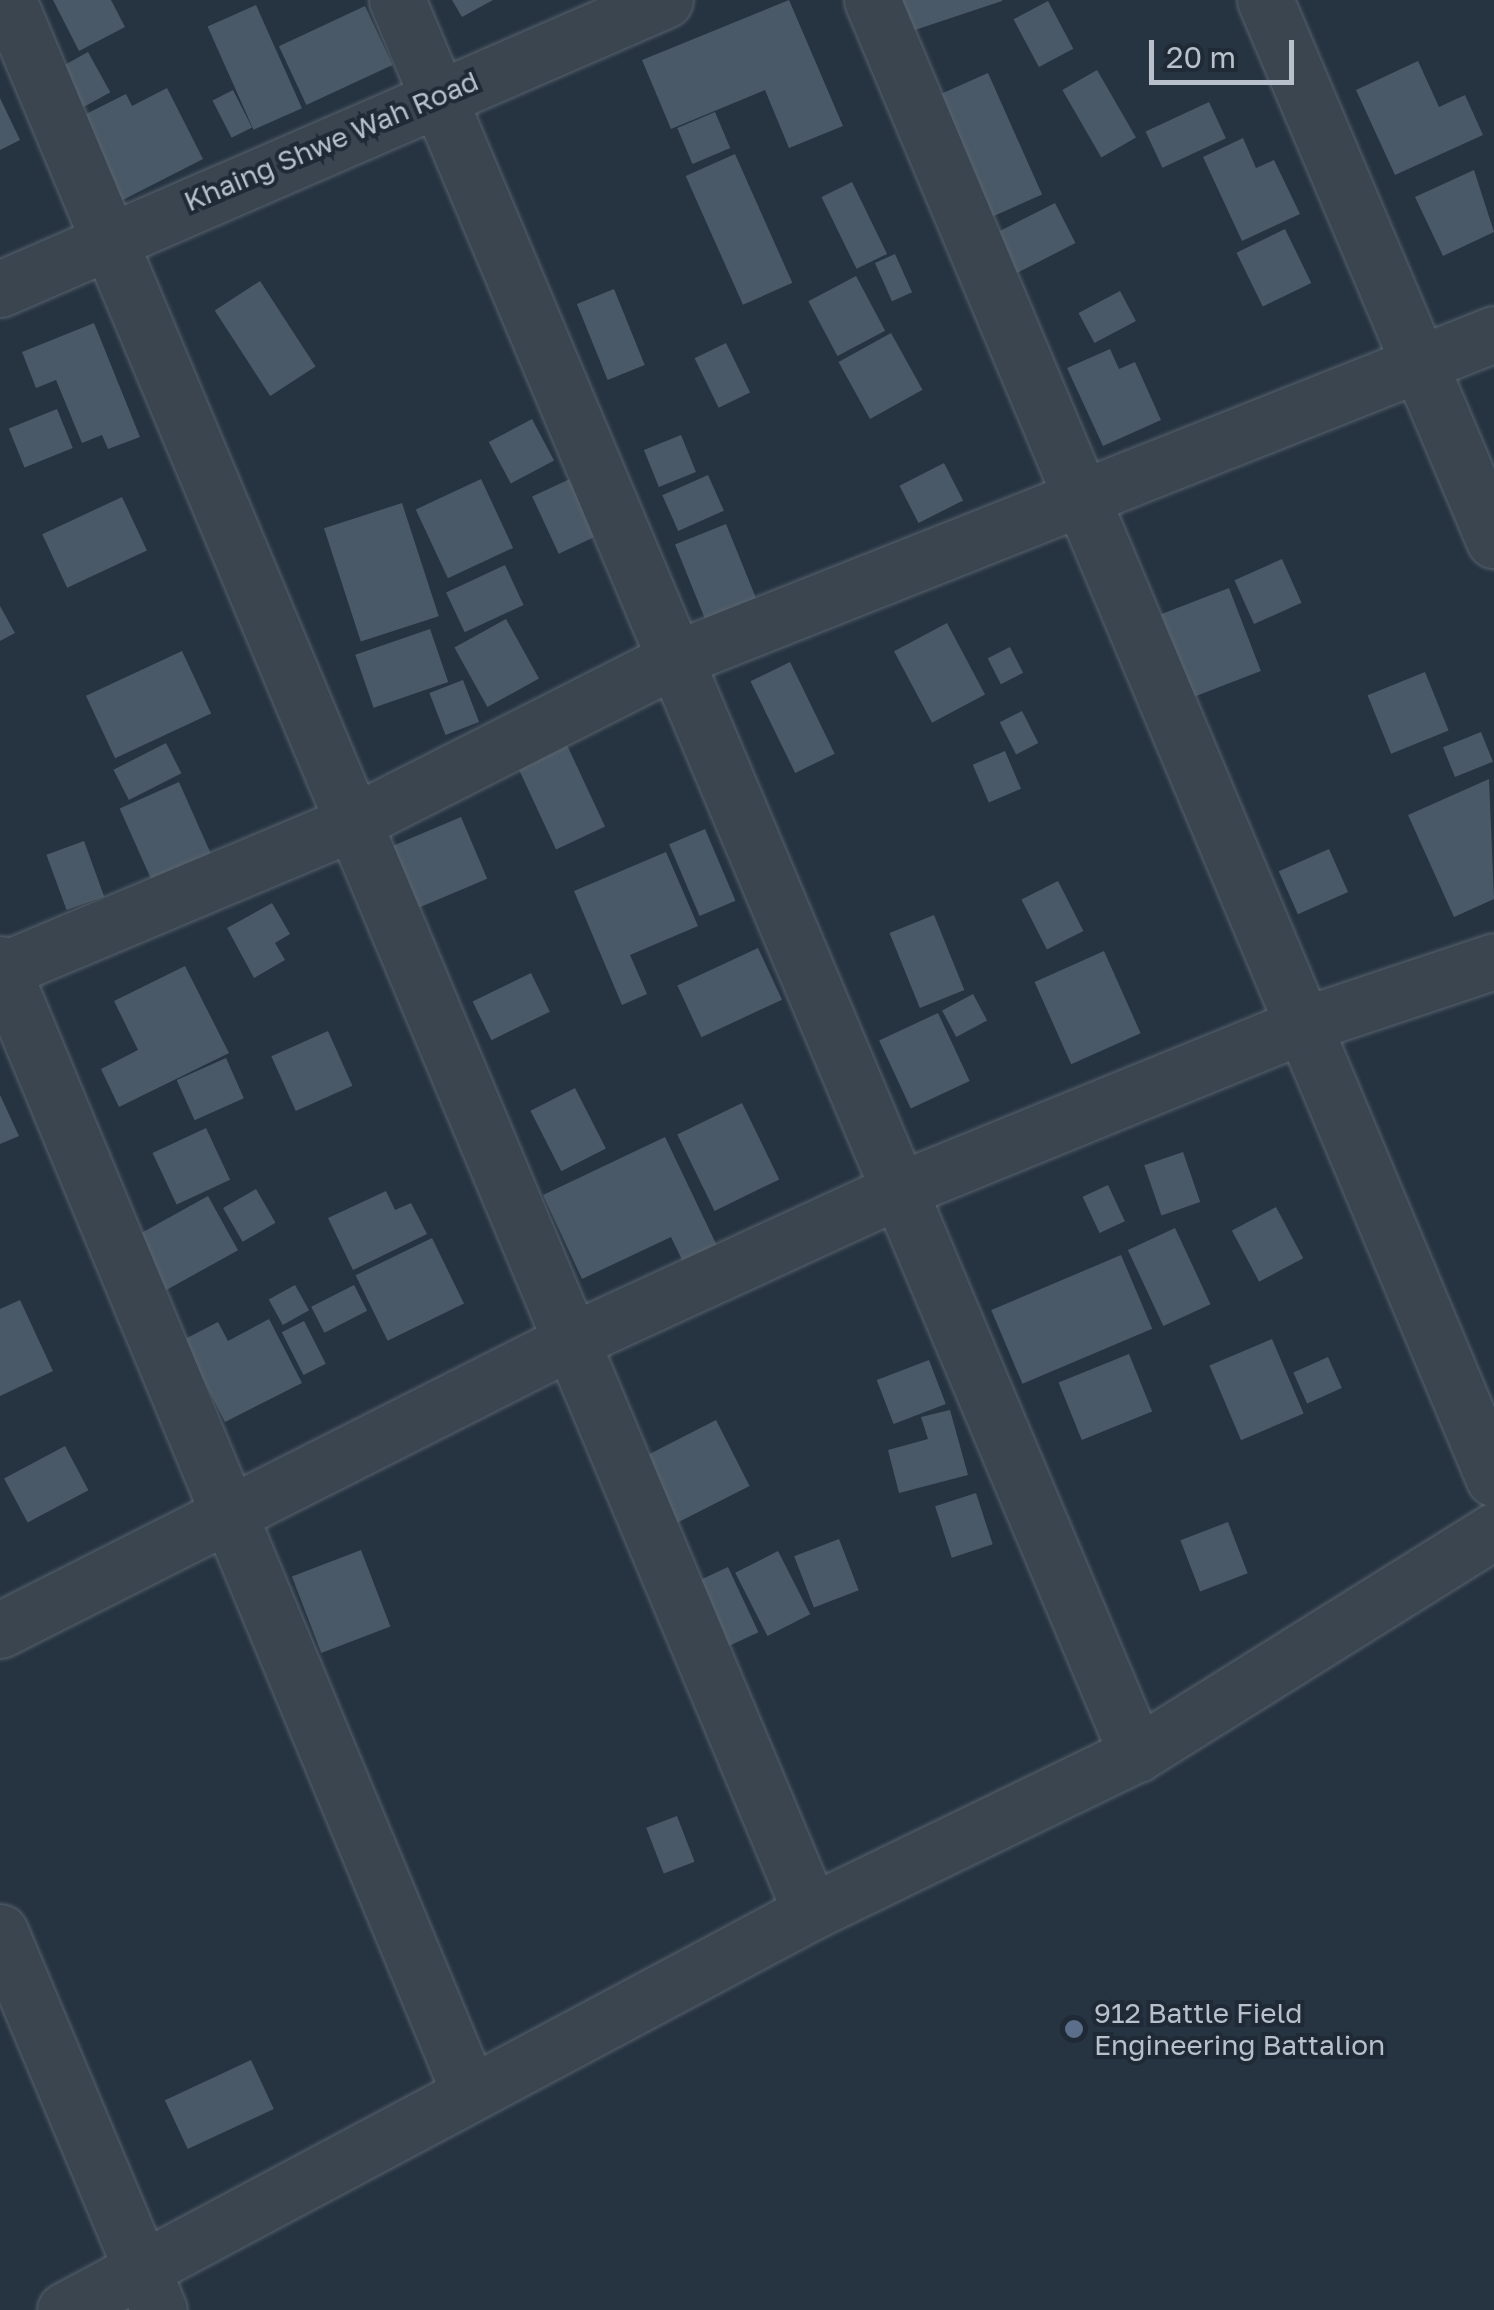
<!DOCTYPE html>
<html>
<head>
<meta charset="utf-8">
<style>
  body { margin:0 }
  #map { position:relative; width:1494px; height:2310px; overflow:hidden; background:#263341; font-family:"Golos Text",sans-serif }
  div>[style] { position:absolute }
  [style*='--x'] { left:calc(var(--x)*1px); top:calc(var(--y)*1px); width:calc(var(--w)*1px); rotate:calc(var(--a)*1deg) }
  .building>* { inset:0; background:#4a5967; transform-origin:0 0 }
  .roads { filter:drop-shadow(0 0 2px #58636e) drop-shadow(0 0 2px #58636e) }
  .minor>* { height:55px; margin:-27.5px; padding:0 27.5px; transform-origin:27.5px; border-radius:27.5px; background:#3a4550 }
  .dots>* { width:28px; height:28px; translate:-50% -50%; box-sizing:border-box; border:5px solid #1f2a36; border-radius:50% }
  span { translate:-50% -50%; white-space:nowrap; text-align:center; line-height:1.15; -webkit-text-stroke:8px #1f2a36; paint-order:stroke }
  .street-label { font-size:28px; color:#b7c0cb }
  .poi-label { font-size:28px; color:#b7c0cb }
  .left { translate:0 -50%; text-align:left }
  .scale { position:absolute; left:1149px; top:40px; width:145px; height:45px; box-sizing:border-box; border:5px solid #b7c0cb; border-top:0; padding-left:12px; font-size:30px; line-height:35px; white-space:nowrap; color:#b7c0cb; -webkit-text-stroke:8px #1f2a36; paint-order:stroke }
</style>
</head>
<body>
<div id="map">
  <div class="building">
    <i style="clip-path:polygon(53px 0,111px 0,125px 27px,79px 51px)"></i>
    <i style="clip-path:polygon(452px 0,493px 0,462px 17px)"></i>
    <i style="clip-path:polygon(789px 0,843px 126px,789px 148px,765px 90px,671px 129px,642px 60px)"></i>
    <i style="clip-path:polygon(902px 0,1002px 0,1002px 1px,912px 31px)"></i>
    <i style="left:1048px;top:1px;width:54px;height:39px;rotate:62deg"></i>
    <i style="left:256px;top:5px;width:113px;height:53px;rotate:66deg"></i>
    <i style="left:365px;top:6px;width:65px;height:95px;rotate:65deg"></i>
    <i style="left:88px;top:52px;width:46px;height:32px;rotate:61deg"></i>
    <i style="clip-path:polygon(1418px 61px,1439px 107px,1465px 95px,1483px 135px,1395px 175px,1356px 90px)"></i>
    <i style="left:1097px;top:70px;width:78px;height:40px;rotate:60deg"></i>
    <i style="left:988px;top:73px;width:133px;height:64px;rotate:66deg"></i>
    <i style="clip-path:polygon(167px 88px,203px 159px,115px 204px,72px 121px,126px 94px,132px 106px)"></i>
    <i style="left:233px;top:90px;width:42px;height:23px;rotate:63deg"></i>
    <i style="clip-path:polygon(0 98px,20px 140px,0 150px)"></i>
    <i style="left:1209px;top:102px;width:40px;height:70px;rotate:65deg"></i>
    <i style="left:715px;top:112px;width:39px;height:41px;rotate:67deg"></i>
    <i style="clip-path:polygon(1243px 138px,1256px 168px,1274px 160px,1300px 214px,1242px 241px,1203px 157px)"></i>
    <i style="left:735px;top:154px;width:141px;height:54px;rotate:66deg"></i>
    <i style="clip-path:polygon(1474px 170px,1494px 232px,1443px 256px,1415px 197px)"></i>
    <i style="left:852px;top:182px;width:80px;height:34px;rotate:64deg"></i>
    <i style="left:1055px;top:203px;width:45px;height:69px;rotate:63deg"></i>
    <i style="left:1285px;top:229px;width:60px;height:54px;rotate:64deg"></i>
    <i style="left:895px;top:254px;width:42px;height:22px;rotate:66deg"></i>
    <i style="left:856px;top:276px;width:62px;height:54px;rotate:62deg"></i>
    <i style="left:260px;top:281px;width:102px;height:54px;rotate:57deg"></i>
    <i style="left:614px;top:289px;width:82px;height:40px;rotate:68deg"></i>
    <i style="left:1120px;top:291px;width:34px;height:47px;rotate:62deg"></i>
    <i style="clip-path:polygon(94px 323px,140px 437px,108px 449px,102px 435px,82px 443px,56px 380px,36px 388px,22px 352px)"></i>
    <i style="left:891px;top:333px;width:65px;height:60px;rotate:61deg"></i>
    <i style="left:726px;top:343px;width:55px;height:35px;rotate:64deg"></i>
    <i style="clip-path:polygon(1110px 349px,1119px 369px,1135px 362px,1161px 420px,1103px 446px,1067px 368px)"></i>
    <i style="left:57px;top:409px;width:42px;height:52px;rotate:68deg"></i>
    <i style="left:532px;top:419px;width:47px;height:49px;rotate:62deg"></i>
    <i style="left:681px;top:435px;width:40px;height:40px;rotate:68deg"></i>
    <i style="left:944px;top:463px;width:42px;height:50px;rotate:63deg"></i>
    <i style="left:708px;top:475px;width:39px;height:50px;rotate:66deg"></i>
    <i style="left:572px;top:478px;width:63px;height:44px;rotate:65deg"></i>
    <i style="left:481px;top:479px;width:76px;height:72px;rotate:65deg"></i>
    <i style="left:122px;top:497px;width:59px;height:88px;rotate:65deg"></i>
    <i style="left:402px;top:503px;width:119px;height:82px;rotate:72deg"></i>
    <i style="left:726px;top:524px;width:81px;height:55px;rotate:68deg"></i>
    <i style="left:1282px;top:559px;width:48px;height:52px;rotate:66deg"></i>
    <i style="left:505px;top:565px;width:44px;height:65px;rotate:65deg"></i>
    <i style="left:1229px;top:588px;width:89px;height:75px;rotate:69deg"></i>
    <i style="clip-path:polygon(0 606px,15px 633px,0 641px)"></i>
    <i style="left:506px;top:619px;width:68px;height:59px;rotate:61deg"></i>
    <i style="left:947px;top:623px;width:81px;height:60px;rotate:62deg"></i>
    <i style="left:430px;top:629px;width:56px;height:79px;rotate:71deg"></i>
    <i style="left:1010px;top:647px;width:29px;height:25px;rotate:63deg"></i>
    <i style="left:182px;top:651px;width:69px;height:106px;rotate:65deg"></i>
    <i style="left:790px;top:662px;width:102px;height:44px;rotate:64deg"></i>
    <i style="left:1425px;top:672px;width:63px;height:62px;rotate:68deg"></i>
    <i style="left:463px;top:680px;width:45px;height:36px;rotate:69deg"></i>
    <i style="left:1022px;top:711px;width:36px;height:25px;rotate:63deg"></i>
    <i style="left:1481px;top:732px;width:32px;height:41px;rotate:68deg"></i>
    <i style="left:166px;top:743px;width:34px;height:59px;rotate:63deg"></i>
    <i style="left:567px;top:745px;width:90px;height:54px;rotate:65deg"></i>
    <i style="left:1005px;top:751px;width:41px;height:35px;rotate:67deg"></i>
    <i style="clip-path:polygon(1489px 779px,1494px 899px,1454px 917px,1408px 815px)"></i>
    <i style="left:179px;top:782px;width:85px;height:65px;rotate:66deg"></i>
    <i style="left:461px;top:817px;width:67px;height:77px;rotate:67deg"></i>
    <i style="left:705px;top:829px;width:78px;height:39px;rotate:67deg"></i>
    <i style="left:84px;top:841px;width:59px;height:40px;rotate:70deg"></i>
    <i style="left:1329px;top:849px;width:47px;height:55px;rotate:66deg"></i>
    <i style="clip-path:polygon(666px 852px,698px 926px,630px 955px,647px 994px,622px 1005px,574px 891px)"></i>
    <i style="left:1058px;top:881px;width:56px;height:41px;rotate:63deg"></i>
    <i style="clip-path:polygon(272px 903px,290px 934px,275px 943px,285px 960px,254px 978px,227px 928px)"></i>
    <i style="left:934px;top:915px;width:81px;height:48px;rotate:68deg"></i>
    <i style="left:758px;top:948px;width:57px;height:89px;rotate:65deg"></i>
    <i style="left:1104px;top:951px;width:90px;height:76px;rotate:66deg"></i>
    <i style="clip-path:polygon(185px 966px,229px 1053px,119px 1107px,101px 1069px,138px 1050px,114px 1001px)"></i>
    <i style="left:531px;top:973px;width:43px;height:65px;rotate:64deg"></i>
    <i style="left:973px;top:994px;width:30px;height:35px;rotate:62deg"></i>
    <i style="left:938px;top:1013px;width:75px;height:65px;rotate:65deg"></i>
    <i style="left:328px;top:1031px;width:60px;height:62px;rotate:66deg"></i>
    <i style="left:226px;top:1058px;width:44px;height:54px;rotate:66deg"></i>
    <i style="left:575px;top:1088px;width:68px;height:50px;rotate:63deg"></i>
    <i style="clip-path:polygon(0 1095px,19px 1136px,0 1144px)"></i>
    <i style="left:742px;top:1103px;width:85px;height:72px;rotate:64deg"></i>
    <i style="left:206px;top:1128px;width:57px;height:59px;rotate:65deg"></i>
    <i style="clip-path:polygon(665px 1137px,719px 1250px,685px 1266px,671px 1237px,582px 1279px,543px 1195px)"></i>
    <i style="left:1183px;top:1152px;width:53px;height:41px;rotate:71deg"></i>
    <i style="left:1108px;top:1185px;width:40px;height:28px;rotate:65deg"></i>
    <i style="left:256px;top:1189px;width:39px;height:38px;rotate:60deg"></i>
    <i style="clip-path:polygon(386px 1191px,395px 1210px,411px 1203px,427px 1234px,353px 1270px,328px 1218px)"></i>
    <i style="left:208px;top:1196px;width:62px;height:82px;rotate:61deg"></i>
    <i style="left:1276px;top:1207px;width:58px;height:50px;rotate:62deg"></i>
    <i style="left:1175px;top:1228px;width:84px;height:52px;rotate:65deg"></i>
    <i style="left:432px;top:1238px;width:73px;height:85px;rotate:64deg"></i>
    <i style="left:1121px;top:1255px;width:80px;height:141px;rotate:67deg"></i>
    <i style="left:295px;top:1285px;width:29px;height:30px;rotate:61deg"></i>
    <i style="left:354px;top:1285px;width:29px;height:48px;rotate:63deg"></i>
    <i style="clip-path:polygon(20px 1300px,53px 1371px,0 1396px,0 1309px)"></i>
    <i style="clip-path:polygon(269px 1319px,302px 1383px,225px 1422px,183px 1340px,218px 1322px,228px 1341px)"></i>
    <i style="left:304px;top:1321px;width:48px;height:25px;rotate:63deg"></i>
    <i style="left:1272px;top:1339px;width:81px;height:68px;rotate:67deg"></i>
    <i style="left:1129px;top:1354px;width:62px;height:76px;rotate:68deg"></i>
    <i style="left:1328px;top:1357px;width:34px;height:38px;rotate:66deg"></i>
    <i style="left:929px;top:1360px;width:47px;height:56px;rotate:69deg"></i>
    <i style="clip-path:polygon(950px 1410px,968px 1475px,899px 1493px,888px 1450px,928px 1439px,921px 1417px)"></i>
    <i style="left:716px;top:1420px;width:74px;height:84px;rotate:63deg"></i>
    <i style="left:65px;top:1446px;width:50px;height:69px;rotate:62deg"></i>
    <i style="left:976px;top:1493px;width:54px;height:43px;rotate:72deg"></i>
    <i style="left:1228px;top:1522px;width:55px;height:51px;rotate:69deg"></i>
    <i style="left:839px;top:1539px;width:55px;height:48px;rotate:69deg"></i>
    <i style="left:361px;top:1550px;width:82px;height:74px;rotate:69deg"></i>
    <i style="left:778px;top:1551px;width:71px;height:48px;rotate:63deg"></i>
    <i style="left:728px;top:1567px;width:72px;height:42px;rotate:65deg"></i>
    <i style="left:677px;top:1816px;width:49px;height:33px;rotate:69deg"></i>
    <i style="left:251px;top:2060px;width:54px;height:95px;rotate:65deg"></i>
  </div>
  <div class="roads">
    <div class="minor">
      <i style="--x:8;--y:0;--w:2074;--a:67.22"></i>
      <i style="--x:397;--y:0;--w:1904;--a:67.13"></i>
      <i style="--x:872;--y:0;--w:1604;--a:67.19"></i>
      <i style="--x:1265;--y:0;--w:587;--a:67.02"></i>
      <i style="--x:0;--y:289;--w:725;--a:-23.49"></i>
      <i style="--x:0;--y:964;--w:1221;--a:67.41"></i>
      <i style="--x:0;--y:971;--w:384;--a:-22.8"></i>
      <i style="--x:354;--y:822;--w:360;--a:-26.9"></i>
      <i style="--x:675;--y:659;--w:881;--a:-21.64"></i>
      <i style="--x:0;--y:1630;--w:640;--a:-26.85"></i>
      <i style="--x:571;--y:1341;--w:361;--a:-24.7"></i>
      <i style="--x:899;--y:1190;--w:436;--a:-22.2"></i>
      <i style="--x:1303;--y:1025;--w:201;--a:-18.5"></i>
      <i style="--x:0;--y:1932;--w:410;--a:67.2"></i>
      <i style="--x:65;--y:2310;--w:846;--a:-28.08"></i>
      <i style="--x:811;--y:1912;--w:362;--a:-25.9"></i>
      <i style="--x:1137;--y:1754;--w:421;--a:-32"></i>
    </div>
  </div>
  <div class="dots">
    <i style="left:1074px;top:2029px;background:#5c6f8a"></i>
  </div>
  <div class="street-label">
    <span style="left:331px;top:141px;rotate:-23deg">Khaing Shwe Wah Road</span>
  </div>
  <div class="poi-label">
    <span class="left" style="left:1094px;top:2029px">912 Battle Field<br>Engineering Battalion</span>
  </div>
  <div class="scale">20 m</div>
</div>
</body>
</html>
